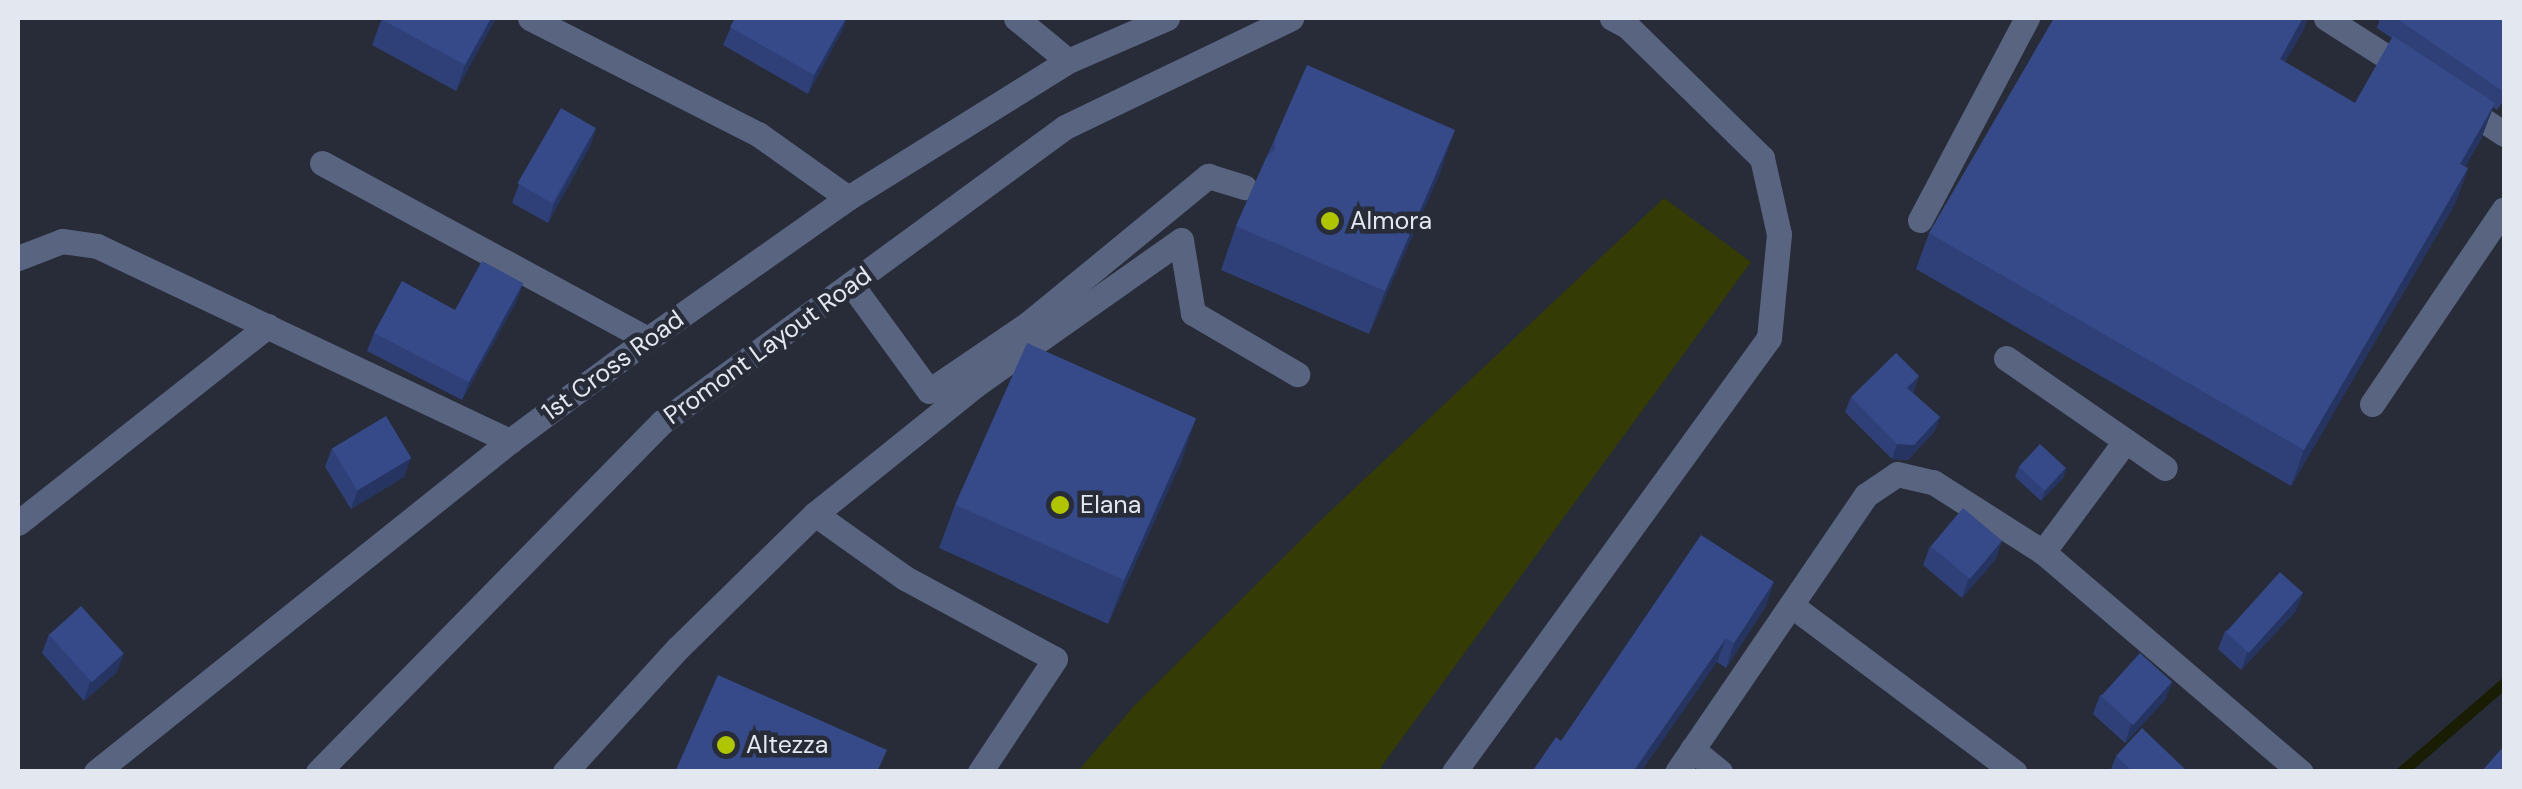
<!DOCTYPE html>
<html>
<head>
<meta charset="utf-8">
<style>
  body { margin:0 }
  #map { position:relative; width:2522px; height:789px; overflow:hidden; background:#272c38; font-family:"DM Sans",sans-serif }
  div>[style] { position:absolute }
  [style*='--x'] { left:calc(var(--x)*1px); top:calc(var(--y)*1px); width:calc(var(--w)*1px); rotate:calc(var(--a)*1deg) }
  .green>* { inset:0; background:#343b04 }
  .stream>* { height:11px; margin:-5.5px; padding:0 5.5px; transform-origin:5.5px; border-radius:5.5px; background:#191d04 }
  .minor>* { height:25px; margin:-12.5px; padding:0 12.5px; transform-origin:12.5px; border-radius:12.5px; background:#596481 }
  .wall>* { inset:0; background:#2e4077 }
  .shaded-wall>* { inset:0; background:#263461 }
  .building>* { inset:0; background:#364a8a; transform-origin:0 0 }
  .dots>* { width:28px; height:28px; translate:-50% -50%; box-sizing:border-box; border:5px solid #272c38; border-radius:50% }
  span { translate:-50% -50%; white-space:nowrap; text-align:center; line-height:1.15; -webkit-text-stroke:9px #272c38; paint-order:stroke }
  .poi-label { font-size:25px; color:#e3e7ef }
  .left { translate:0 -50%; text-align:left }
  .street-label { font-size:25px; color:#e3e7ef }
  .frame { position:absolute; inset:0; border:20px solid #e3e7ef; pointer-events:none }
</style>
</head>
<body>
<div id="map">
  <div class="green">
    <i style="clip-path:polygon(1664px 198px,1751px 262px,1378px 771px,1078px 771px,1135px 705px,1322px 519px)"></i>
  </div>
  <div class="stream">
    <i style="--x:2401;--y:772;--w:136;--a:-40.8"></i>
  </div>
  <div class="minor">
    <i style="--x:530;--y:18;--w:256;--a:27"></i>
    <i style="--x:758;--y:134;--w:110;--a:35.4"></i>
    <i style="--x:1016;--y:18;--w:67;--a:39.6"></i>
    <i style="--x:2326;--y:18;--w:98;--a:32.6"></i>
    <i style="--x:2459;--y:104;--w:54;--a:33.7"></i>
    <i style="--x:322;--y:163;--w:370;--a:28.4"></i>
    <i style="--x:1920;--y:220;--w:229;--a:-62.1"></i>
    <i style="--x:18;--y:258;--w:47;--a:-21.1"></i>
    <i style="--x:62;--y:241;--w:35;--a:8"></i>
    <i style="--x:97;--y:246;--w:457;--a:25.3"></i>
    <i style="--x:851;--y:284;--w:132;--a:53.9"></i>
    <i style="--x:929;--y:391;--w:121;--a:-34.2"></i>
    <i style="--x:1029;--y:323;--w:232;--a:-39.4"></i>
    <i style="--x:1208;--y:176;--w:38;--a:17"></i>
    <i style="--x:2006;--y:358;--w:193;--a:34.7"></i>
    <i style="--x:2372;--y:404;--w:235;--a:-55.9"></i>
    <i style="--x:815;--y:514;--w:110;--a:35.4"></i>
    <i style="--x:905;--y:578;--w:170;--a:28.4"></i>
    <i style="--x:1055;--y:659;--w:136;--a:123.6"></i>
    <i style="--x:18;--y:523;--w:318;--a:-38.3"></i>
    <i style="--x:2043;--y:552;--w:136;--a:-53.4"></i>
    <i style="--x:1791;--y:605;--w:279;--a:36.8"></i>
    <i style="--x:1692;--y:749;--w:36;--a:39"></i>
    <i style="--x:96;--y:772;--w:530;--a:-38.64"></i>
    <i style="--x:510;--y:441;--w:172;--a:-36.5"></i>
    <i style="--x:648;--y:339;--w:245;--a:-35.2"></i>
    <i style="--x:848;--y:198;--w:259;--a:-31.9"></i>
    <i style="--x:1068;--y:61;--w:108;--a:-23.5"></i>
    <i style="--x:318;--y:772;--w:491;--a:-45.5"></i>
    <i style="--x:662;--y:422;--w:499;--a:-36.2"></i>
    <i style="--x:1065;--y:127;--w:251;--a:-25.7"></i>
    <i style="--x:565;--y:772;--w:168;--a:-47.7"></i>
    <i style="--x:678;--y:648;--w:192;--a:-44.4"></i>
    <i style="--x:815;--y:514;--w:204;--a:-38.8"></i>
    <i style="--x:974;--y:386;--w:253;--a:-35.2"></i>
    <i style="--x:1181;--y:240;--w:74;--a:80.7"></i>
    <i style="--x:1193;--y:313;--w:121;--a:30.4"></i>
    <i style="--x:1454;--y:772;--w:536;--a:-54.03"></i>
    <i style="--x:1769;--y:338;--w:104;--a:-84.5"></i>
    <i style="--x:1779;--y:234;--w:78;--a:-102.6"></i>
    <i style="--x:1762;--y:158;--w:189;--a:-135.6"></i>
    <i style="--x:1627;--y:26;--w:17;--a:-152"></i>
    <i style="--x:1677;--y:772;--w:335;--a:-55.7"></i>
    <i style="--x:1866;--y:495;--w:37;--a:-34"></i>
    <i style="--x:1897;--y:474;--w:37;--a:13"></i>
    <i style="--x:1933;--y:482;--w:130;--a:32.5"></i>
    <i style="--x:2043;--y:552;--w:339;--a:40.5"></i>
  </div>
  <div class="wall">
    <i style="clip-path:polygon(382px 18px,496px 18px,456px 91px,372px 45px)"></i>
    <i style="clip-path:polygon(735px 18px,847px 18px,844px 27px,808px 94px,723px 45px)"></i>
    <i style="clip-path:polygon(2380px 18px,2504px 18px,2504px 100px,2497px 110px,2493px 107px,2481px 139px,2465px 167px,2468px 168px,2455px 204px,2291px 486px,1916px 269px,1929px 233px,2304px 29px,2285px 62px,2355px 103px,2392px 38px,2377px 28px)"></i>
    <i style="clip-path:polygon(596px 128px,590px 146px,548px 223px,512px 203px,519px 184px)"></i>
    <i style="clip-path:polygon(1275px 138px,1440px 173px,1369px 334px,1221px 270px,1236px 226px)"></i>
    <i style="clip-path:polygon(523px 283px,516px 302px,462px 400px,367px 351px,374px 333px,455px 310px)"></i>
    <i style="clip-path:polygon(1914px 392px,1913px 393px,1940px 417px,1934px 432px,1908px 460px,1892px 459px,1845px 412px,1851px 397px)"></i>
    <i style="clip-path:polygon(1196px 418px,1181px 462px,1108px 624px,939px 548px,955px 505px)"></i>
    <i style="clip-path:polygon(332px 448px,411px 458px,404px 477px,351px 509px,325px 467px)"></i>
    <i style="clip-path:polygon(2019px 467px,2066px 468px,2063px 478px,2041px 501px,2015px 477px)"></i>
    <i style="clip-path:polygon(1930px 546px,1996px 559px,1962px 598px,1923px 565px)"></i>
    <i style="clip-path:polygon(1766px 606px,1726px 668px,1717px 662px,1532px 772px,1561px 741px)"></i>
    <i style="clip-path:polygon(2296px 611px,2241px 670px,2218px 649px,2225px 631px)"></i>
    <i style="clip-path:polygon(49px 634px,117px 672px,84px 701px,42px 653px)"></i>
    <i style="clip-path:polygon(2172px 682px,2165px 700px,2125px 743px,2093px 714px,2100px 695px)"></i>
    <i style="clip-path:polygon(2116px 756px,2188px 772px,2110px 772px)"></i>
  </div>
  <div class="shaded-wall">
    <i style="clip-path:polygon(491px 18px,496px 18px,456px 91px,465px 65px)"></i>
    <i style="clip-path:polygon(846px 18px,847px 18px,844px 27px,808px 94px,814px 75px)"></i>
    <i style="clip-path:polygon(2303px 18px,2308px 18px,2304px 29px,2266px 95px,2280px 59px)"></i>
    <i style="clip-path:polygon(2495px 103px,2481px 139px,2447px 200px,2460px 164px)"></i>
    <i style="clip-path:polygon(596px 128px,590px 146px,548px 223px,554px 204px)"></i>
    <i style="clip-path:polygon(1455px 130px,1440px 173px,1369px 334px,1385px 291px)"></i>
    <i style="clip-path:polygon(2468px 168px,2455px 204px,2291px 486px,2304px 450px)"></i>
    <i style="clip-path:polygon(523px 283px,516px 302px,462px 400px,469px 382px)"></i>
    <i style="clip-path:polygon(1919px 376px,1914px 392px,1902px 403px,1907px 388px)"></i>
    <i style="clip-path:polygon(1940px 417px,1934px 432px,1908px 460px,1892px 459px,1897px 444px)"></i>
    <i style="clip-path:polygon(1196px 418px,1181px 462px,1108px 624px,1124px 581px)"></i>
    <i style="clip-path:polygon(411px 458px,404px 477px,351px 509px,358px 490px)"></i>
    <i style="clip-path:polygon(2066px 468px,2063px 478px,2041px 501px,2045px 491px)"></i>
    <i style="clip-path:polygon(2002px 541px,1996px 559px,1962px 598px,1968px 580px)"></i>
    <i style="clip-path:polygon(1774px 582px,1766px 606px,1726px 668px,1734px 643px)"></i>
    <i style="clip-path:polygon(2303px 593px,2296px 611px,2241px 670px,2248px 651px)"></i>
    <i style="clip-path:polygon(1726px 638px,1717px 662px,1641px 772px,1633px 772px)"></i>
    <i style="clip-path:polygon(124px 654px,117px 672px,84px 701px,90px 682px)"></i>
    <i style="clip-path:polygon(2172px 682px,2165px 700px,2125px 743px,2131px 724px)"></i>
  </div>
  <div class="building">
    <i style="clip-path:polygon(382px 18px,491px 18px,465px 65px,381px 19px)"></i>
    <i style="clip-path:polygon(735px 18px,846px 18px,814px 75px,730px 27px)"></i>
    <i style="clip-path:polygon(2054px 18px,2303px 18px,2280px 59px,2355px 103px,2393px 36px,2495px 103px,2460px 164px,2468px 168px,2304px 450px,1929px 233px)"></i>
    <i style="clip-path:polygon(2396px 18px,2504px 18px,2504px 92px)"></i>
    <i style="clip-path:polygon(1307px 65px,1455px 130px,1385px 291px,1236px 226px,1266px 158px,1275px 149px,1275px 138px)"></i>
    <i style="left:561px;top:108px;width:40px;height:87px;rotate:30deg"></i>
    <i style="clip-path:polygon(482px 261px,523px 283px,469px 382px,374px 333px,402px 281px,455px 310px)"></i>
    <i style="left:1027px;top:343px;width:185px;height:177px;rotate:24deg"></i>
    <i style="clip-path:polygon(1896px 353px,1919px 376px,1907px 388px,1940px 417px,1914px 445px,1897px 444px,1851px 397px)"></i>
    <i style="left:386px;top:416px;width:49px;height:63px;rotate:59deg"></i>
    <i style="left:2040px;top:444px;width:35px;height:31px;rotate:43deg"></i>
    <i style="left:1963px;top:508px;width:51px;height:50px;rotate:40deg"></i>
    <i style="clip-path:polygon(1701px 535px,1774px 582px,1734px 643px,1726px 638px,1633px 772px,1532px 772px,1556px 737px,1561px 741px)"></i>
    <i style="left:2280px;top:572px;width:31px;height:81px;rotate:42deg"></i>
    <i style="left:81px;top:606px;width:64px;height:43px;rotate:48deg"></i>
    <i style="left:2140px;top:653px;width:43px;height:58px;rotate:42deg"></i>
    <i style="clip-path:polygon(718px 675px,887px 750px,877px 772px,675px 772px)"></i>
    <i style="clip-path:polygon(2142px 728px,2188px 772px,2133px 772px,2116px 756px)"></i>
    <i style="clip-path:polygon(2504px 746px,2504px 772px,2481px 772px)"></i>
  </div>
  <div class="dots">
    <i style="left:1330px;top:221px;background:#b0c501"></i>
    <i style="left:1060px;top:505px;background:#b0c501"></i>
    <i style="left:726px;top:745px;background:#b0c501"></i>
  </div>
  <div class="poi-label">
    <span class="left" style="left:1350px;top:221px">Almora</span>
    <span class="left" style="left:1080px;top:505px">Elana</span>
    <span class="left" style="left:746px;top:745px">Altezza</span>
  </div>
  <div class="street-label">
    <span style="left:768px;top:346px;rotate:-36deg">Promont Layout Road</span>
    <span style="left:613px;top:366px;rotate:-36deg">1st Cross Road</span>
  </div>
  <div class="frame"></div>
</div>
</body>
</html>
